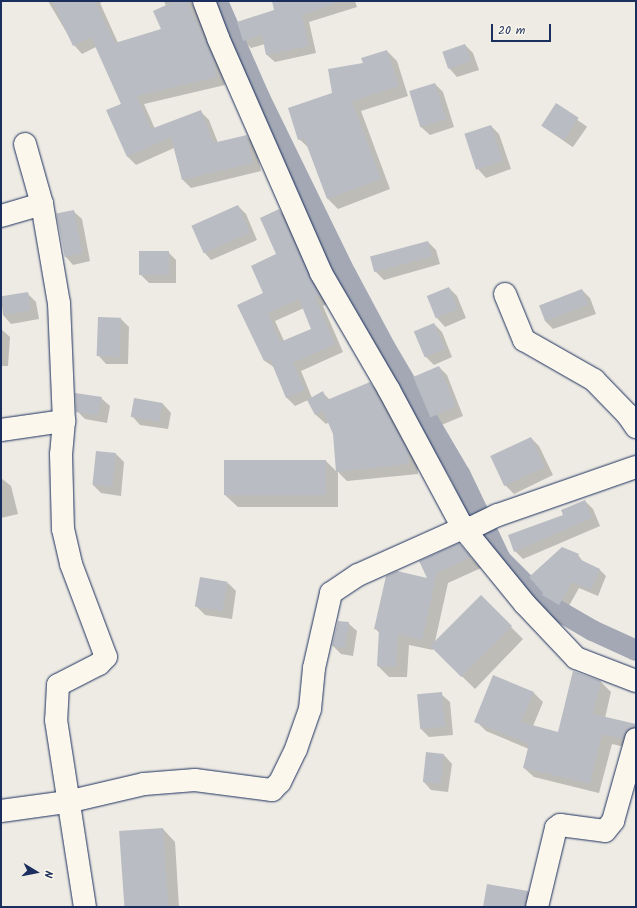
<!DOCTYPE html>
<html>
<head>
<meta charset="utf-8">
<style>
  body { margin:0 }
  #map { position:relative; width:637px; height:908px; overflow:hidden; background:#eeebe4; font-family:Kalam,sans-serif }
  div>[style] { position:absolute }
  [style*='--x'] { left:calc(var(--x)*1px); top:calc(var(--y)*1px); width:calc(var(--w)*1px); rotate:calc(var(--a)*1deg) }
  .shadow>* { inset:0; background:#0003; transform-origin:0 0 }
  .canal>* { height:21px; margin:-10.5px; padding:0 10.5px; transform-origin:10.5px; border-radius:10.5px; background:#a3a8b4 }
  .building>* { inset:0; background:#b9bcc3; transform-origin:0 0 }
  .roads { filter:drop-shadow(0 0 1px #1b2f5e) drop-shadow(0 0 1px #1b2f5e) }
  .street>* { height:22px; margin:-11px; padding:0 11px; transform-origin:11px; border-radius:11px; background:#fbf7ec }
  span { translate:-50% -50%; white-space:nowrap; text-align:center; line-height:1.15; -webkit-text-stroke:3px #fbf7ec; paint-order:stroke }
  .frame { position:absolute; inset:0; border:2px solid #1b2f5e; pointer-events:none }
  .north { position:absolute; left:16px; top:852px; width:40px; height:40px; -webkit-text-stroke:3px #fbf7ec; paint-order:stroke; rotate:100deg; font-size:11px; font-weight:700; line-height:16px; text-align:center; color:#1b2f5e }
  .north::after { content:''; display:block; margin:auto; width:14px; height:18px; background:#1b2f5e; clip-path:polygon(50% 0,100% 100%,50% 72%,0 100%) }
  .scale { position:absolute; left:491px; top:24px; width:60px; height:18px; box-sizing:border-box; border:2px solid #1b2f5e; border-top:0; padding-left:5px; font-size:12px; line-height:14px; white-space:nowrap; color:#1b2f5e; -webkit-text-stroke:3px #fbf7ec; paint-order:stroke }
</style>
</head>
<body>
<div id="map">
  <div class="shadow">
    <i style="clip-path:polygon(48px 1px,105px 1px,100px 3px,118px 43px,162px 30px,166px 6px,164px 1px,191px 1px,211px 42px,225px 85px,144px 104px,155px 129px,201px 112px,209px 120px,218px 143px,246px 136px,255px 144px,261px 171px,191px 188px,183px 180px,174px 148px,136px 165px,128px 157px,122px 104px,96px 47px,82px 54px,74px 45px)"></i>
    <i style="clip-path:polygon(273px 1px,355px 1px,357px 7px,309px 22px,316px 53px,275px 62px,267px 55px,265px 44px,251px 48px,244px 41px,275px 11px)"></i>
    <i style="clip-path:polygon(465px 45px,473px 53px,479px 70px,457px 77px,449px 68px)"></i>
    <i style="clip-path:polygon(387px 51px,397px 61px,408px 96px,361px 111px,390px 189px,338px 209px,328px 199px,310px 149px,299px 139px,333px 94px,364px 64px)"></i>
    <i style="clip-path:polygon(435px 84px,443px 92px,454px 127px,430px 135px,421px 127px)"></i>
    <i style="left:556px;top:105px;width:38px;height:25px;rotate:35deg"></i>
    <i style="clip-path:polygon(491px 126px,499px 134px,511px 169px,486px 178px,478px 169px)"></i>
    <i style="clip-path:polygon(238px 206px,246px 214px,257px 240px,211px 260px,203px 251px)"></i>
    <i style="clip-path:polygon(evenodd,279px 210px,287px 219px,327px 304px,323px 306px,343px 352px,301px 371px,312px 398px,322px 392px,330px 400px,370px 383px,379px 393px,417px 462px,418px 474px,347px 481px,338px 472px,338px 507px,238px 507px,225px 495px,326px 461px,338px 473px,334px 434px,329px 422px,326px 424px,316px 415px,308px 400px,295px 406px,287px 398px,275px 368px,265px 361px,264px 294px,278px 255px,279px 210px,304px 308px,313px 329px,284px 341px,275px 321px,304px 308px)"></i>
    <i style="clip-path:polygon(73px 211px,82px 219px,90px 261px,73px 265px,65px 256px)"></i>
    <i style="clip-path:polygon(428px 242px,436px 250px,440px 264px,384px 280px,375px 271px)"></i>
    <i style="clip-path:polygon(168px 252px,176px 260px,176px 283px,149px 283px,140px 274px)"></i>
    <i style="clip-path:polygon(449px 288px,457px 296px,466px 318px,445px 327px,437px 318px)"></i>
    <i style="clip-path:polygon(582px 290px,590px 298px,596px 314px,553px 329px,545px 321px)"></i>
    <i style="clip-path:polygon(28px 294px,36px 302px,39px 319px,11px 324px,3px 315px,1px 298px)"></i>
    <i style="clip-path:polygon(121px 319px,129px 327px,128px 364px,106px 364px,98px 355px)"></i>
    <i style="clip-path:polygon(434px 324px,442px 332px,452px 357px,434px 365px,426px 357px,416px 332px)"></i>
    <i style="clip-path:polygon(1px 329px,10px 337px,8px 366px,1px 366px)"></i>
    <i style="clip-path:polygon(439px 367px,447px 375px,463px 416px,439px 426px,431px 418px,414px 377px)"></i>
    <i style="clip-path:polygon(101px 398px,110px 406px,107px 423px,85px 419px,77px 411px)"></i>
    <i style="clip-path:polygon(135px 399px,163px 404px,171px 413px,168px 429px,140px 425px,132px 416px)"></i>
    <i style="clip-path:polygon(531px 438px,539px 446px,553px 475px,514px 494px,506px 486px,492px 457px)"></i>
    <i style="clip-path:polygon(116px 454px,124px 462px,121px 496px,101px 493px,93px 485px)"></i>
    <i style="clip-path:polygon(1px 478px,11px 486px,18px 514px,1px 518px)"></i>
    <i style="clip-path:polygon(585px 501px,593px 509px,600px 526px,523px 559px,515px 551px)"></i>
    <i style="clip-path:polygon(459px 545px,481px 568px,448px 583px,434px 646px,481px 597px,523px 639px,475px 689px,433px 648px,433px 650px,409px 645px,407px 677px,389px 677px,378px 666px,380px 634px,375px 628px,429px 580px)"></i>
    <i style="clip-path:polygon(578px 555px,584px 563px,599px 569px,606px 576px,598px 596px,579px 588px,566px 611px,544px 595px)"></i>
    <i style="clip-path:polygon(228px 583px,236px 591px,232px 619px,205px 615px,197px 607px)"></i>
    <i style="clip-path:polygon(348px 623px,357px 631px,353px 656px,341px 654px,333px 646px)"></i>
    <i style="clip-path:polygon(573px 672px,601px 682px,611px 692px,605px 718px,636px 725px,636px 743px,633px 749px,612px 744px,599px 793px,534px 777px,524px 768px,529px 749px,486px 731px,476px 721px,533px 692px,543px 702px,533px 726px,559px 733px)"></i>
    <i style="clip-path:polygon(441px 694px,450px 702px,453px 735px,429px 737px,421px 729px)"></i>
    <i style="clip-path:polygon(444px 755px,452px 764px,448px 792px,431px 790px,423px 781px)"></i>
    <i style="clip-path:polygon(163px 829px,175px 842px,179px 907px,125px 907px)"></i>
    <i style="clip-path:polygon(528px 892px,540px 904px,539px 907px,484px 907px)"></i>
  </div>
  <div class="canal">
    <i style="--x:217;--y:1;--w:105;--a:66.4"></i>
    <i style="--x:259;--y:97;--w:196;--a:64"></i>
    <i style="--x:345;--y:273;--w:83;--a:61.9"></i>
    <i style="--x:384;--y:346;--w:150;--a:59.5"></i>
    <i style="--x:460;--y:475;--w:93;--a:64.5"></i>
    <i style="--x:500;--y:559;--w:59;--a:45"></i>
    <i style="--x:542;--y:601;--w:58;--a:30.1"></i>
    <i style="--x:592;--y:630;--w:48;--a:24.4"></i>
  </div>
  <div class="building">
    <i style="clip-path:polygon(52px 1px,95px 1px,115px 43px,161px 29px,153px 11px,175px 1px,187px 1px,213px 57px,217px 77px,137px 96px,151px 129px,201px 110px,213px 143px,247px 135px,253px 163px,182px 180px,171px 137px,127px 157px,106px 110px,121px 104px,91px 37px,73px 46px)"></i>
    <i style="clip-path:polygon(272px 1px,334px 1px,334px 4px,302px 15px,309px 46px,266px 55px,262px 35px,243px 41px,237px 22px,274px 10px)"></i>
    <i style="left:465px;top:44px;width:18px;height:24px;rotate:71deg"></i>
    <i style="clip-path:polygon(387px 50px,399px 86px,352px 101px,381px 179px,327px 199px,304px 138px,298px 140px,288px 108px,332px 93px,328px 69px,363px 63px,361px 58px)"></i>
    <i style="left:435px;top:83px;width:38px;height:27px;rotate:73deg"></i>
    <i style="left:556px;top:103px;width:27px;height:27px;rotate:33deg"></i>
    <i style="left:491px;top:125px;width:38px;height:28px;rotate:72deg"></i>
    <i style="left:238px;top:205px;width:30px;height:51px;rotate:66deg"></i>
    <i style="clip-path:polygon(evenodd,279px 209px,320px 296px,315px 297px,335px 344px,293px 363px,305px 390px,286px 398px,270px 359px,264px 361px,237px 305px,263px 293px,251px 266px,276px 254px,260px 218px,279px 209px,299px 299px,311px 329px,280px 342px,268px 313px,299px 299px)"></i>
    <i style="left:74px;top:210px;width:44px;height:18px;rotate:79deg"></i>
    <i style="left:428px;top:241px;width:16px;height:60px;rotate:75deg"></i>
    <i style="left:139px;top:251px;width:30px;height:24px"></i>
    <i style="left:449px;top:287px;width:24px;height:24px;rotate:68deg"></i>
    <i style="left:582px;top:289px;width:17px;height:46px;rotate:69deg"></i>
    <i style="left:28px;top:292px;width:19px;height:27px;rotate:81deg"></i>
    <i style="left:98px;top:317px;width:23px;height:39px;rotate:2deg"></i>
    <i style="left:434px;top:323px;width:28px;height:22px;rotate:67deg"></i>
    <i style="left:439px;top:366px;width:44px;height:28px;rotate:67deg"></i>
    <i style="clip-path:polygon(370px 382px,408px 452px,409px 464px,336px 472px,333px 434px,323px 411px,315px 415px,307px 400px,323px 391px,327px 400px)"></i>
    <i style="clip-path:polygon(75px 393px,102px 397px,98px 415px,76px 412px)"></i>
    <i style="left:134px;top:398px;width:29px;height:19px;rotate:10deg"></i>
    <i style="left:531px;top:437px;width:33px;height:45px;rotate:65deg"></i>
    <i style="left:96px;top:451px;width:20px;height:34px;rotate:6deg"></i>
    <i style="left:224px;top:460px;width:102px;height:35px"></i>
    <i style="clip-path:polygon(585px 500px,592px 518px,514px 552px,508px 535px,563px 515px,561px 510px)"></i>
    <i style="clip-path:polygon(459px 543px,471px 557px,437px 573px,422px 640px,398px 634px,396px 667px,377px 666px,379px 630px,374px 629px,386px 576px,397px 571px,427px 578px,419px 561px)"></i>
    <i style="clip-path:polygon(562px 547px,579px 554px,577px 558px,600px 569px,591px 590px,572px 582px,559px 605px,542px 595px,543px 593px,529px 577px)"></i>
    <i style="left:200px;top:577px;width:28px;height:30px;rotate:10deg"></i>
    <i style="left:481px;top:595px;width:44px;height:72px;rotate:45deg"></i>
    <i style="clip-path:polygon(338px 621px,349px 622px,345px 648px,332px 646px)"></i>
    <i style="clip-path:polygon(573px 671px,601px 681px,593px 714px,636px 724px,636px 727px,627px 730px,623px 739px,602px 734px,590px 784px,523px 768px,529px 744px,474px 722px,493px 675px,534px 692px,521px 722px,558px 732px)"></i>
    <i style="left:442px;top:692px;width:35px;height:25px;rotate:85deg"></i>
    <i style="left:426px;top:752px;width:18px;height:30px;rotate:6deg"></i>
    <i style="left:163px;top:828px;width:79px;height:44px;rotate:86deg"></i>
    <i style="clip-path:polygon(487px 884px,528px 891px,525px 907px,483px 907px)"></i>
  </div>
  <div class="roads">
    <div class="street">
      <i style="--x:204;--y:1;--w:40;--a:69"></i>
      <i style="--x:218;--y:38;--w:257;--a:66.3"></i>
      <i style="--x:321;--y:273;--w:135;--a:59.8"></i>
      <i style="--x:389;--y:390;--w:157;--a:61.8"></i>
      <i style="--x:463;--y:528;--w:98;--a:50.8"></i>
      <i style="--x:525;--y:604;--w:74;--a:46.6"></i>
      <i style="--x:576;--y:658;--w:64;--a:21"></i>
      <i style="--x:25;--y:144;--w:62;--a:74.2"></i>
      <i style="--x:42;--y:204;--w:100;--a:80.3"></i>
      <i style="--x:59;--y:303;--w:118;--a:87.6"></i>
      <i style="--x:64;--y:421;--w:33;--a:95"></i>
      <i style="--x:61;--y:454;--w:75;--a:88.5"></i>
      <i style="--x:63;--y:529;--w:36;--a:77"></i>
      <i style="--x:71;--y:564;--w:99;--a:69.4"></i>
      <i style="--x:106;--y:657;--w:10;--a:135"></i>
      <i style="--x:99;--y:664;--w:46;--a:152.9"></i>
      <i style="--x:58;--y:685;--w:35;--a:93"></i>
      <i style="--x:56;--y:720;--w:189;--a:81.2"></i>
      <i style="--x:1;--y:216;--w:43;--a:-16.3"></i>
      <i style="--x:505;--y:294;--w:50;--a:67.6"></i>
      <i style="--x:524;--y:340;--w:81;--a:29.7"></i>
      <i style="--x:594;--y:380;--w:47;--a:45.9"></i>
      <i style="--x:627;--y:414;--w:16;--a:55"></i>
      <i style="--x:1;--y:430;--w:64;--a:-8.1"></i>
      <i style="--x:1;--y:811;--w:67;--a:-7.8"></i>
      <i style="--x:67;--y:802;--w:79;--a:-13.2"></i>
      <i style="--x:144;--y:784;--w:51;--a:-4.5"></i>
      <i style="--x:195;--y:780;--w:78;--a:7.4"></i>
      <i style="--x:272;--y:790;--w:11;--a:-45"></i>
      <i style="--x:280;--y:782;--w:37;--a:-64"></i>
      <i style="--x:296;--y:749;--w:42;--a:-70.7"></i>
      <i style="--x:310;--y:709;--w:41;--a:-84.4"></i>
      <i style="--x:314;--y:668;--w:77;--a:-77.2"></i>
      <i style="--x:331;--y:593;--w:32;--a:-34"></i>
      <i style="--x:358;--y:575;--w:115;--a:-24.1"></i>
      <i style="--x:463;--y:528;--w:10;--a:-6"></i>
      <i style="--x:473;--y:527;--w:28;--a:-26"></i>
      <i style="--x:498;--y:515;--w:146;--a:-19.2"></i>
      <i style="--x:537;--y:907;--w:81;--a:-76.5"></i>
      <i style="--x:556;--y:828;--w:5;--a:-37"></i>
      <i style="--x:560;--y:825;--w:45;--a:7.6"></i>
      <i style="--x:605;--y:831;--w:13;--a:-51"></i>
      <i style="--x:613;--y:821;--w:85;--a:-74.3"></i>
    </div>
  </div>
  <div class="frame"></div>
  <div class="north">N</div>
  <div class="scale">20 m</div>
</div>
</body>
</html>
